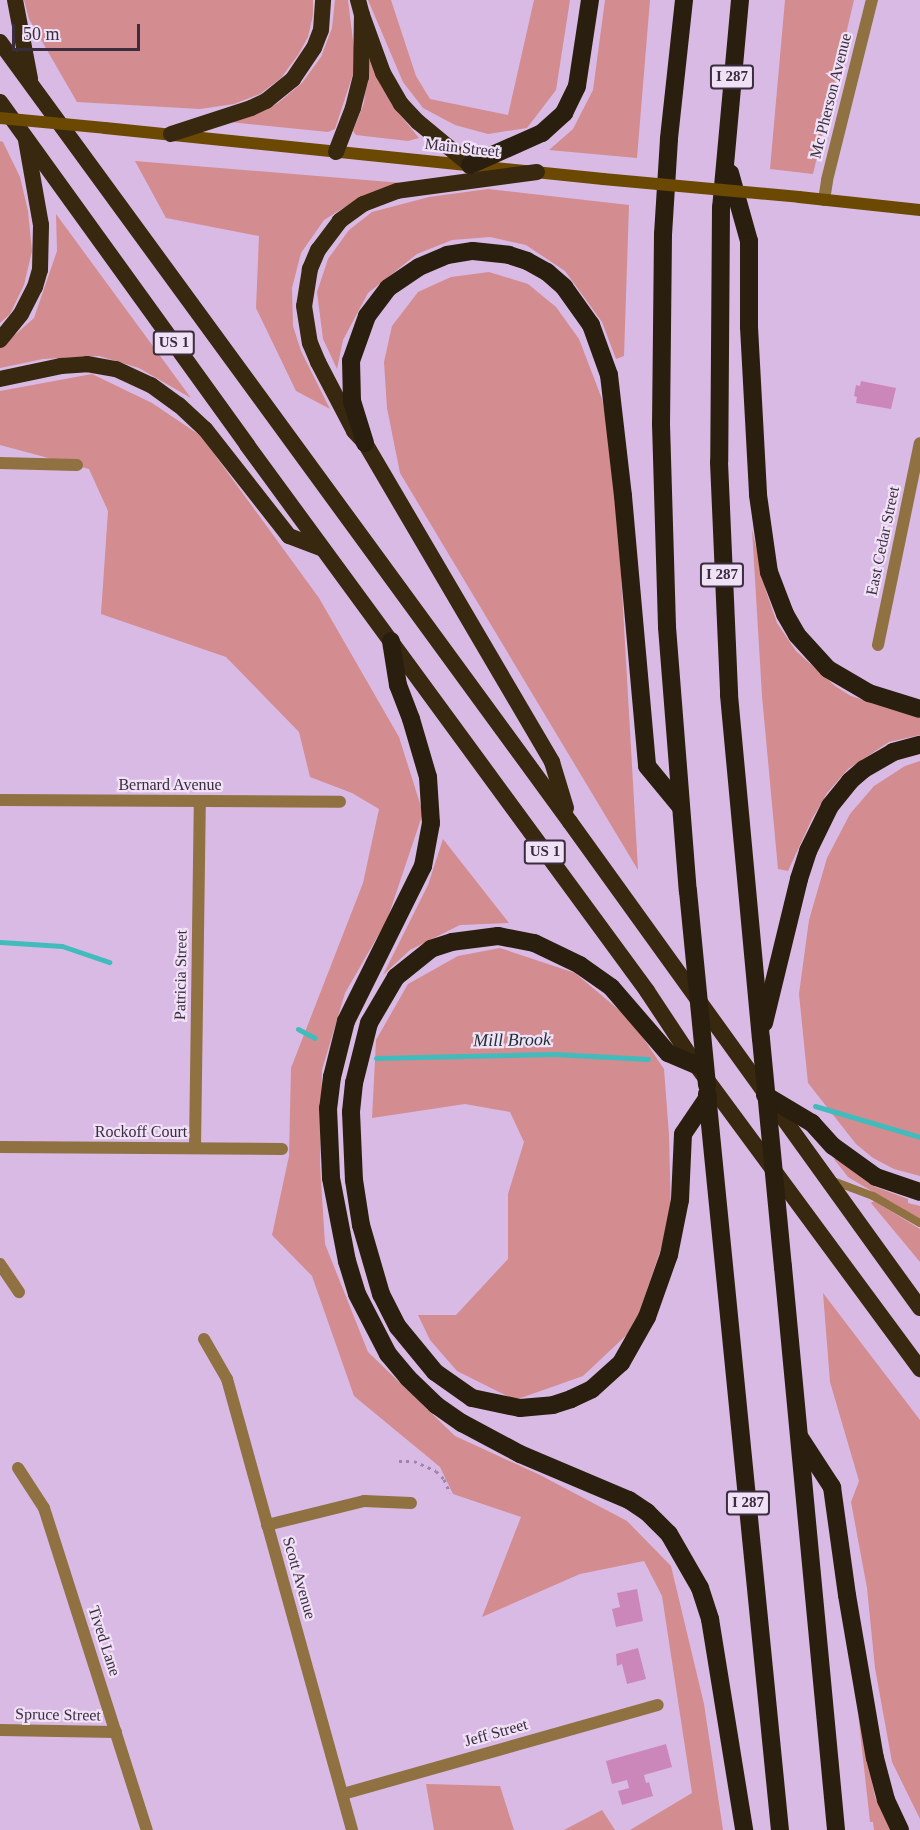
<!DOCTYPE html>
<html>
<head>
<meta charset="utf-8">
<style>
  body { margin:0 }
  #map { position:relative; width:920px; height:1830px; overflow:hidden; background:#d9bae4; font-family:"Times New Roman",serif }
  div>[style] { position:absolute }
  [style*='--x'] { left:calc(var(--x)*1px); top:calc(var(--y)*1px); width:calc(var(--w)*1px); rotate:calc(var(--a)*1deg) }
  .green>* { inset:0; background:#d38c8f }
  .stream>* { height:5px; margin:-2.5px; padding:0 2.5px; transform-origin:2.5px; border-radius:2.5px; background:#42bbbd }
  .building>* { inset:0; background:#cb87b9 }
  .path>* { height:3px; margin-top:-1.5px; transform-origin:0; background:repeating-linear-gradient(90deg,#9e85a6 0 3px,transparent 0 7.5px) }
  .service>* { height:8px; margin:-4px; padding:0 4px; transform-origin:4px; border-radius:4px; background:#8f7142 }
  .minor>* { height:12px; margin:-6px; padding:0 6px; transform-origin:6px; border-radius:6px; background:#8f7142 }
  .secondary>* { height:12px; margin:-6px; padding:0 6px; transform-origin:6px; border-radius:6px; background:#6c4902 }
  .trunk>* { height:16px; margin:-8px; padding:0 8px; transform-origin:8px; border-radius:8px; background:#382810 }
  .motorway>* { height:18px; margin:-9px; padding:0 9px; transform-origin:9px; border-radius:9px; background:#2a1f0e }
  .secondary-bridge>* { height:12px; margin:-6px; padding:0 6px; transform-origin:6px; border-radius:6px; background:#6c4902 }
  .motorway-bridge>* { height:18px; margin:-9px; padding:0 9px; transform-origin:9px; border-radius:9px; background:#2a1f0e }
  span { translate:-50% -50%; white-space:nowrap; text-align:center; line-height:1.15; -webkit-text-stroke:4.5px #f1e1f7; paint-order:stroke }
  .shield-label span { padding:2px 4px; background:#f1e1f7; border:2px solid; border-radius:4px; -webkit-text-stroke-width:0 }
  .shield-label { font-size:15px; color:#3a2d3e; font-weight:700 }
  .street-label { font-size:16px; color:#3a2d3e }
  .water-label { font-size:18px; color:#1c3131; font-style:italic }
  .scale { position:absolute; left:12px; top:24px; width:128px; height:27px; box-sizing:border-box; border:3px solid #3a2d3e; border-top:0; padding-left:8px; font-size:18px; line-height:21px; white-space:nowrap; color:#3a2d3e; -webkit-text-stroke:4px #f1e1f7; paint-order:stroke }
</style>
</head>
<body>
<div id="map">
  <div class="green">
    <i style="clip-path:polygon(24px 0,313px 0,313px 15px,308px 37px,298px 55px,281px 78px,260px 94px,234px 104px,200px 109px,77px 102px,29px 19px)"></i>
    <i style="clip-path:polygon(335px 0,348px 0,354px 49px,353px 74px,335px 129px,328px 132px,230px 122px,263px 111px,278px 103px,302px 83px,321px 57px,332px 28px)"></i>
    <i style="clip-path:polygon(368px 0,391px 0,416px 76px,430px 99px,508px 115px,534px 0,570px 0,556px 90px,527px 128px,488px 134px,455px 125px,423px 108px,403px 82px)"></i>
    <i style="clip-path:polygon(605px 0,650px 0,637px 158px,549px 150px,573px 129px,593px 90px)"></i>
    <i style="clip-path:polygon(785px 0,854px 0,813px 174px,770px 169px)"></i>
    <i style="clip-path:polygon(369px 60px,371px 60px,392px 105px,419px 138px,408px 141px,356px 135px,353px 131px,364px 103px)"></i>
    <i style="clip-path:polygon(0 141px,3px 142px,20px 177px,28px 211px,32px 251px,24px 285px,10px 314px,0 323px)"></i>
    <i style="clip-path:polygon(135px 161px,402px 183px,361px 197px,324px 220px,301px 253px,292px 288px,293px 326px,301px 351px,330px 409px,296px 391px,256px 308px,259px 236px,166px 218px)"></i>
    <i style="clip-path:polygon(488px 189px,629px 205px,624px 356px,616px 359px,602px 322px,565px 271px,526px 245px,490px 237px,452px 240px,417px 254px,368px 293px,343px 340px,337px 369px,323px 339px,317px 292px,328px 259px,349px 230px,372px 212px,429px 197px)"></i>
    <i style="clip-path:polygon(56px 214px,191px 398px,139px 368px,99px 356px,43px 359px,0 368px,0 348px,34px 318px,57px 251px)"></i>
    <i style="clip-path:polygon(489px 272px,528px 284px,556px 307px,579px 339px,602px 399px,615px 470px,638px 870px,400px 473px,387px 408px,384px 362px,392px 326px,418px 292px,451px 277px)"></i>
    <i style="clip-path:polygon(92px 374px,152px 403px,201px 436px,319px 598px,399px 737px,423px 813px,387px 920px,345px 993px,322px 1070px,320px 1165px,325px 1244px,368px 1352px,455px 1436px,540px 1475px,627px 1521px,671px 1566px,704px 1704px,723px 1830px,630px 1830px,692px 1793px,662px 1596px,644px 1561px,580px 1574px,482px 1617px,521px 1517px,453px 1494px,440px 1467px,354px 1396px,312px 1276px,272px 1235px,289px 1156px,291px 1068px,363px 883px,379px 809px,352px 793px,310px 777px,299px 732px,226px 657px,101px 614px,108px 511px,89px 469px,0 445px,0 391px)"></i>
    <i style="clip-path:polygon(752px 529px,766px 591px,777px 623px,796px 651px,835px 686px,851px 696px,920px 718px,920px 735px,889px 742px,848px 769px,827px 793px,812px 819px,788px 871px,778px 869px,762px 696px)"></i>
    <i style="clip-path:polygon(920px 761px,920px 1176px,894px 1169px,873px 1158px,856px 1144px,808px 1083px,799px 994px,809px 920px,827px 858px,850px 814px,874px 786px,905px 766px)"></i>
    <i style="clip-path:polygon(443px 839px,509px 923px,460px 925px,410px 950px,383px 975px,428px 885px)"></i>
    <i style="clip-path:polygon(500px 948px,575px 973px,631px 1020px,664px 1069px,669px 1135px,671px 1219px,634px 1328px,583px 1376px,515px 1400px,457px 1371px,430px 1340px,418px 1315px,456px 1315px,508px 1259px,508px 1194px,524px 1142px,510px 1112px,465px 1104px,372px 1118px,376px 1040px,408px 984px,458px 956px)"></i>
    <i style="clip-path:polygon(836px 1158px,873px 1186px,908px 1199px,908px 1203px,920px 1206px,920px 1220px,848px 1177px,834px 1159px)"></i>
    <i style="clip-path:polygon(874px 1201px,920px 1229px,920px 1262px,871px 1203px)"></i>
    <i style="clip-path:polygon(823px 1293px,920px 1420px,920px 1819px,892px 1762px,875px 1668px,867px 1588px,851px 1502px,859px 1481px,830px 1382px)"></i>
    <i style="clip-path:polygon(858px 1713px,875px 1797px,890px 1830px,874px 1830px,873px 1822px,870px 1822px)"></i>
    <i style="clip-path:polygon(426px 1784px,500px 1786px,514px 1830px,434px 1830px)"></i>
    <i style="clip-path:polygon(602px 1810px,615px 1830px,564px 1830px)"></i>
  </div>
  <div class="stream">
    <i style="--x:0;--y:942;--w:62;--a:3.7"></i>
    <i style="--x:62;--y:946;--w:50;--a:18.8"></i>
    <i style="--x:298;--y:1029;--w:19;--a:28"></i>
    <i style="--x:376;--y:1058;--w:178;--a:-1.3"></i>
    <i style="--x:554;--y:1054;--w:94;--a:3"></i>
    <i style="--x:815;--y:1106;--w:109;--a:16.4"></i>
  </div>
  <div class="building">
    <i style="clip-path:polygon(861px 381px,896px 388px,891px 409px,856px 403px,857px 397px,854px 396px,856px 385px,860px 386px)"></i>
    <i style="clip-path:polygon(637px 1589px,643px 1621px,616px 1627px,612px 1609px,620px 1607px,617px 1593px)"></i>
    <i style="clip-path:polygon(638px 1648px,646px 1679px,627px 1684px,622px 1664px,617px 1666px,616px 1654px)"></i>
    <i style="clip-path:polygon(666px 1744px,672px 1767px,644px 1775px,646px 1783px,649px 1782px,653px 1796px,622px 1805px,618px 1791px,629px 1788px,627px 1780px,612px 1784px,606px 1761px)"></i>
  </div>
  <div class="path">
    <i style="--x:399;--y:1461;--w:15;--a:0"></i>
    <i style="--x:414;--y:1461;--w:24;--a:24"></i>
    <i style="--x:436;--y:1471;--w:11;--a:45"></i>
    <i style="--x:444;--y:1479;--w:15;--a:67"></i>
  </div>
  <div class="service">
    <i style="--x:833;--y:1181;--w:43;--a:20.6"></i>
    <i style="--x:873;--y:1196;--w:54;--a:29.9"></i>
  </div>
  <div class="minor">
    <i style="--x:824;--y:200;--w:20;--a:-81"></i>
    <i style="--x:827;--y:180;--w:186;--a:-76"></i>
    <i style="--x:0;--y:463;--w:77;--a:1.5"></i>
    <i style="--x:878;--y:645;--w:206;--a:-78.3"></i>
    <i style="--x:0;--y:800;--w:340;--a:0.3"></i>
    <i style="--x:0;--y:1147;--w:282;--a:0.4"></i>
    <i style="--x:195;--y:1148;--w:347;--a:-89.2"></i>
    <i style="--x:0;--y:1264;--w:34;--a:56"></i>
    <i style="--x:204;--y:1339;--w:46;--a:60.1"></i>
    <i style="--x:227;--y:1379;--w:468;--a:74.5"></i>
    <i style="--x:18;--y:1468;--w:48;--a:57"></i>
    <i style="--x:44;--y:1508;--w:338;--a:72.3"></i>
    <i style="--x:267;--y:1525;--w:100;--a:-13.9"></i>
    <i style="--x:364;--y:1501;--w:47;--a:2.4"></i>
    <i style="--x:0;--y:1730;--w:116;--a:1"></i>
    <i style="--x:343;--y:1794;--w:327;--a:-15.8"></i>
  </div>
  <div class="secondary">
    <i style="--x:105;--y:128;--w:501;--a:5.85"></i>
    <i style="--x:799;--y:197;--w:122;--a:6.1"></i>
  </div>
  <div class="trunk">
    <i style="--x:15;--y:0;--w:80;--a:79.2"></i>
    <i style="--x:362;--y:15;--w:62;--a:70.1"></i>
    <i style="--x:383;--y:73;--w:36;--a:60"></i>
    <i style="--x:401;--y:104;--w:25;--a:47"></i>
    <i style="--x:418;--y:122;--w:67;--a:39.6"></i>
    <i style="--x:0;--y:42;--w:966;--a:53.84"></i>
    <i style="--x:570;--y:822;--w:599;--a:54.24"></i>
    <i style="--x:0;--y:102;--w:423;--a:54.2"></i>
    <i style="--x:247;--y:445;--w:677;--a:53.77"></i>
    <i style="--x:647;--y:991;--w:89;--a:56.5"></i>
    <i style="--x:696;--y:1065;--w:378;--a:53.6"></i>
    <i style="--x:171;--y:134;--w:84;--a:-18"></i>
    <i style="--x:251;--y:108;--w:17;--a:-25"></i>
    <i style="--x:266;--y:101;--w:35;--a:-39"></i>
    <i style="--x:293;--y:79;--w:37;--a:-56"></i>
    <i style="--x:314;--y:48;--w:19;--a:-69"></i>
    <i style="--x:321;--y:30;--w:30;--a:-86"></i>
    <i style="--x:336;--y:152;--w:47;--a:-68.9"></i>
    <i style="--x:353;--y:108;--w:32;--a:-76"></i>
    <i style="--x:361;--y:77;--w:62;--a:-89.1"></i>
    <i style="--x:362;--y:15;--w:16;--a:-105"></i>
    <i style="--x:537;--y:172;--w:141;--a:172.3"></i>
    <i style="--x:397;--y:191;--w:36;--a:159"></i>
    <i style="--x:363;--y:204;--w:29;--a:144"></i>
    <i style="--x:340;--y:221;--w:36;--a:127"></i>
    <i style="--x:318;--y:250;--w:21;--a:113"></i>
    <i style="--x:310;--y:269;--w:37;--a:99"></i>
    <i style="--x:304;--y:306;--w:37;--a:81"></i>
    <i style="--x:310;--y:343;--w:21;--a:67"></i>
    <i style="--x:318;--y:362;--w:78;--a:62.4"></i>
    <i style="--x:354;--y:431;--w:16;--a:47"></i>
    <i style="--x:365;--y:443;--w:370;--a:59.6"></i>
    <i style="--x:552;--y:762;--w:48;--a:73.1"></i>
    <i style="--x:0;--y:340;--w:33;--a:-51"></i>
    <i style="--x:21;--y:314;--w:30;--a:-63"></i>
    <i style="--x:35;--y:287;--w:18;--a:-74"></i>
    <i style="--x:40;--y:270;--w:45;--a:-88.7"></i>
    <i style="--x:41;--y:225;--w:86;--a:-100"></i>
    <i style="--x:0;--y:379;--w:62;--a:-12"></i>
    <i style="--x:61;--y:366;--w:26;--a:-4"></i>
    <i style="--x:87;--y:364;--w:29;--a:10"></i>
    <i style="--x:116;--y:369;--w:38;--a:25"></i>
    <i style="--x:151;--y:385;--w:34;--a:36"></i>
    <i style="--x:179;--y:405;--w:35;--a:43"></i>
    <i style="--x:205;--y:429;--w:136;--a:51.9"></i>
    <i style="--x:289;--y:536;--w:36;--a:21"></i>
  </div>
  <div class="motorway">
    <i style="--x:684;--y:0;--w:140;--a:96.2"></i>
    <i style="--x:669;--y:139;--w:95;--a:93.6"></i>
    <i style="--x:663;--y:234;--w:190;--a:90.6"></i>
    <i style="--x:661;--y:424;--w:203;--a:88.3"></i>
    <i style="--x:667;--y:627;--w:265;--a:85.5"></i>
    <i style="--x:740;--y:0;--w:208;--a:95.2"></i>
    <i style="--x:721;--y:207;--w:255;--a:90.4"></i>
    <i style="--x:719;--y:462;--w:233;--a:87.5"></i>
    <i style="--x:729;--y:695;--w:345;--a:84.7"></i>
    <i style="--x:470;--y:165;--w:79;--a:-24"></i>
    <i style="--x:542;--y:133;--w:30;--a:-42"></i>
    <i style="--x:564;--y:113;--w:30;--a:-64"></i>
    <i style="--x:577;--y:86;--w:87;--a:-81.4"></i>
    <i style="--x:730;--y:173;--w:71;--a:74.4"></i>
    <i style="--x:749;--y:241;--w:86;--a:90"></i>
    <i style="--x:749;--y:327;--w:168;--a:86.9"></i>
    <i style="--x:758;--y:495;--w:78;--a:81.9"></i>
    <i style="--x:769;--y:572;--w:45;--a:69.1"></i>
    <i style="--x:785;--y:614;--w:24;--a:60"></i>
    <i style="--x:797;--y:635;--w:46;--a:47.6"></i>
    <i style="--x:828;--y:669;--w:48;--a:30.3"></i>
    <i style="--x:869;--y:693;--w:53;--a:17.4"></i>
    <i style="--x:365;--y:443;--w:44;--a:-107.2"></i>
    <i style="--x:352;--y:401;--w:40;--a:-91.4"></i>
    <i style="--x:351;--y:361;--w:48;--a:-70.4"></i>
    <i style="--x:367;--y:316;--w:35;--a:-53"></i>
    <i style="--x:388;--y:288;--w:37;--a:-34"></i>
    <i style="--x:419;--y:267;--w:30;--a:-23"></i>
    <i style="--x:447;--y:255;--w:26;--a:-9"></i>
    <i style="--x:473;--y:251;--w:36;--a:6"></i>
    <i style="--x:509;--y:255;--w:19;--a:18"></i>
    <i style="--x:527;--y:261;--w:23;--a:29"></i>
    <i style="--x:547;--y:272;--w:23;--a:41"></i>
    <i style="--x:564;--y:287;--w:47;--a:54.6"></i>
    <i style="--x:591;--y:325;--w:53;--a:70.2"></i>
    <i style="--x:609;--y:375;--w:122;--a:83.4"></i>
    <i style="--x:623;--y:496;--w:271;--a:84.9"></i>
    <i style="--x:647;--y:766;--w:52;--a:50.5"></i>
    <i style="--x:391;--y:641;--w:45;--a:81"></i>
    <i style="--x:398;--y:685;--w:36;--a:69"></i>
    <i style="--x:411;--y:719;--w:60;--a:73.7"></i>
    <i style="--x:428;--y:777;--w:46;--a:86.3"></i>
    <i style="--x:431;--y:823;--w:44;--a:100.5"></i>
    <i style="--x:423;--y:866;--w:173;--a:116.4"></i>
    <i style="--x:346;--y:1021;--w:58;--a:104"></i>
    <i style="--x:332;--y:1077;--w:31;--a:97"></i>
    <i style="--x:328;--y:1108;--w:70;--a:87.5"></i>
    <i style="--x:331;--y:1178;--w:85;--a:79.1"></i>
    <i style="--x:347;--y:1261;--w:34;--a:73"></i>
    <i style="--x:357;--y:1294;--w:68;--a:62.7"></i>
    <i style="--x:388;--y:1354;--w:31;--a:50"></i>
    <i style="--x:408;--y:1378;--w:39;--a:44"></i>
    <i style="--x:436;--y:1405;--w:32;--a:35"></i>
    <i style="--x:462;--y:1423;--w:66;--a:28.1"></i>
    <i style="--x:520;--y:1454;--w:118;--a:22.9"></i>
    <i style="--x:629;--y:1500;--w:22;--a:34"></i>
    <i style="--x:647;--y:1512;--w:31;--a:45"></i>
    <i style="--x:669;--y:1534;--w:62;--a:60.1"></i>
    <i style="--x:700;--y:1588;--w:33;--a:72"></i>
    <i style="--x:710;--y:1619;--w:214;--a:80.8"></i>
    <i style="--x:764;--y:1023;--w:148;--a:-76.3"></i>
    <i style="--x:799;--y:879;--w:29;--a:-72"></i>
    <i style="--x:808;--y:851;--w:50;--a:-63.9"></i>
    <i style="--x:830;--y:806;--w:32;--a:-51"></i>
    <i style="--x:850;--y:781;--w:18;--a:-41"></i>
    <i style="--x:864;--y:769;--w:34;--a:-30"></i>
    <i style="--x:893;--y:752;--w:28;--a:-15"></i>
    <i style="--x:696;--y:1065;--w:30;--a:-157"></i>
    <i style="--x:668;--y:1053;--w:87;--a:-130.8"></i>
    <i style="--x:611;--y:987;--w:38;--a:-145"></i>
    <i style="--x:580;--y:965;--w:51;--a:-154.4"></i>
    <i style="--x:534;--y:943;--w:37;--a:-169"></i>
    <i style="--x:498;--y:936;--w:46;--a:172.6"></i>
    <i style="--x:452;--y:942;--w:22;--a:162"></i>
    <i style="--x:431;--y:949;--w:45;--a:141.3"></i>
    <i style="--x:396;--y:977;--w:53;--a:120.4"></i>
    <i style="--x:369;--y:1023;--w:62;--a:104"></i>
    <i style="--x:354;--y:1083;--w:29;--a:96"></i>
    <i style="--x:351;--y:1112;--w:68;--a:87.5"></i>
    <i style="--x:354;--y:1180;--w:46;--a:81.2"></i>
    <i style="--x:361;--y:1225;--w:72;--a:73.8"></i>
    <i style="--x:381;--y:1294;--w:37;--a:63"></i>
    <i style="--x:398;--y:1327;--w:58;--a:50.6"></i>
    <i style="--x:435;--y:1372;--w:45;--a:35.1"></i>
    <i style="--x:472;--y:1398;--w:49;--a:11.8"></i>
    <i style="--x:520;--y:1408;--w:33;--a:-5"></i>
    <i style="--x:553;--y:1405;--w:19;--a:-18"></i>
    <i style="--x:571;--y:1399;--w:23;--a:-25"></i>
    <i style="--x:592;--y:1389;--w:39;--a:-42"></i>
    <i style="--x:621;--y:1363;--w:53;--a:-60.5"></i>
    <i style="--x:647;--y:1317;--w:66;--a:-70.5"></i>
    <i style="--x:669;--y:1255;--w:56;--a:-78.7"></i>
    <i style="--x:680;--y:1200;--w:66;--a:-87.4"></i>
    <i style="--x:683;--y:1134;--w:45;--a:-56"></i>
    <i style="--x:707;--y:1094;--w:740;--a:84.34"></i>
    <i style="--x:765;--y:1095;--w:55;--a:30.8"></i>
    <i style="--x:812;--y:1123;--w:31;--a:48"></i>
    <i style="--x:833;--y:1146;--w:53;--a:35.8"></i>
    <i style="--x:876;--y:1177;--w:46;--a:18.8"></i>
    <i style="--x:783;--y:1267;--w:565;--a:84.62"></i>
    <i style="--x:800;--y:1438;--w:59;--a:56.9"></i>
    <i style="--x:832;--y:1487;--w:109;--a:82.1"></i>
    <i style="--x:847;--y:1595;--w:165;--a:80.3"></i>
    <i style="--x:875;--y:1758;--w:43;--a:75.3"></i>
    <i style="--x:886;--y:1800;--w:33;--a:65"></i>
  </div>
  <div class="secondary-bridge">
    <i style="--x:0;--y:118;--w:105;--a:5.4"></i>
    <i style="--x:603;--y:179;--w:197;--a:5.2"></i>
  </div>
  <div class="motorway-bridge">
    <i style="--x:688;--y:891;--w:195;--a:84.4"></i>
    <i style="--x:761;--y:1039;--w:229;--a:84.5"></i>
  </div>
  <div class="shield-label">
    <span style="left:732px;top:77px">I 287</span>
    <span style="left:174px;top:343px">US 1</span>
    <span style="left:722px;top:575px">I 287</span>
    <span style="left:545px;top:852px">US 1</span>
    <span style="left:748px;top:1503px">I 287</span>
  </div>
  <div class="street-label">
    <span style="left:831px;top:96px;rotate:-76deg">Mc Pherson Avenue</span>
    <span style="left:462px;top:148px;rotate:6deg">Main Street</span>
    <span style="left:883px;top:541px;rotate:-78deg">East Cedar Street</span>
    <span style="left:170px;top:785px">Bernard Avenue</span>
    <span style="left:181px;top:975px;rotate:-89deg">Patricia Street</span>
    <span style="left:141px;top:1132px">Rockoff Court</span>
    <span style="left:299px;top:1578px;rotate:74deg">Scott Avenue</span>
    <span style="left:104px;top:1641px;rotate:72deg">Tived Lane</span>
    <span style="left:58px;top:1715px;rotate:1deg">Spruce Street</span>
    <span style="left:496px;top:1733px;rotate:-16deg">Jeff Street</span>
  </div>
  <div class="water-label">
    <span style="left:512px;top:1040px;rotate:-1deg">Mill Brook</span>
  </div>
  <div class="scale">50 m</div>
</div>
</body>
</html>
